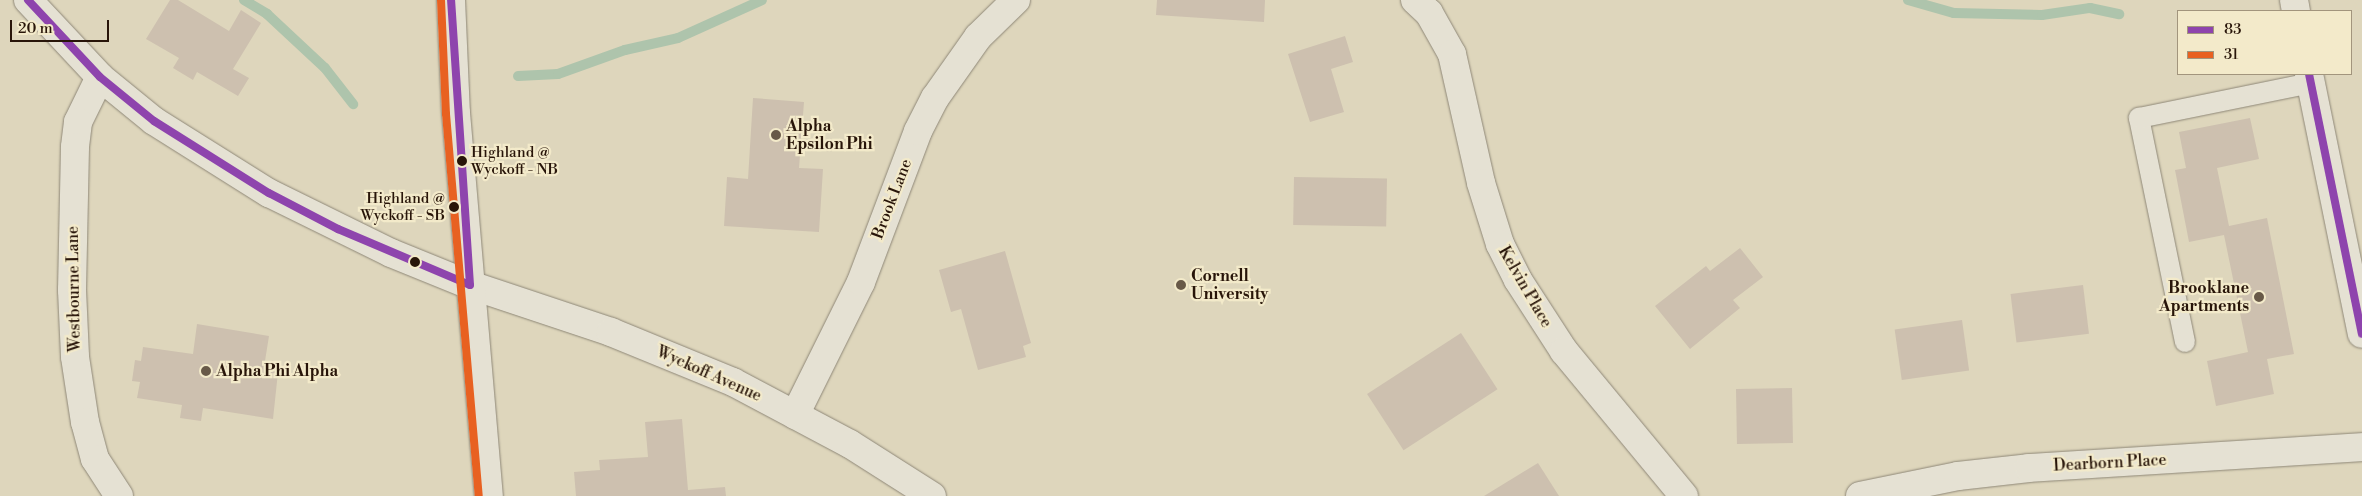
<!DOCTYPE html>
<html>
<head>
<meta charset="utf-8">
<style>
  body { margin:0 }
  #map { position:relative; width:2362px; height:496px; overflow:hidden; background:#ded6bc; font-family:"Libre Bodoni",serif }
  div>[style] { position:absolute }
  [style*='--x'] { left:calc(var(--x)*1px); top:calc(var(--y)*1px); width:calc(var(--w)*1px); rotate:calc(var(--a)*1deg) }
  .stream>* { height:10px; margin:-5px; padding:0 5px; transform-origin:5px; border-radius:5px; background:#aec4ac }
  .building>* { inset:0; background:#cdc0af; transform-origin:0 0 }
  .roads { filter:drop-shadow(0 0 1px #8e8777) drop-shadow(0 0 1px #8e8777) }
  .service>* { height:20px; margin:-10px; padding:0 10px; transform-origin:10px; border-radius:10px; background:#e5e1d3 }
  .minor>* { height:28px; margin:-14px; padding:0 14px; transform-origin:14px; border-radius:14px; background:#e5e1d3 }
  .tertiary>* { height:28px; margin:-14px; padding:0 14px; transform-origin:14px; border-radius:14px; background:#e5e1d3 }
  .bus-1>* { height:8px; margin:-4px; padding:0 4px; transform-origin:4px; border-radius:4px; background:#8e44ad }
  .bus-2>* { height:8px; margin:-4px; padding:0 4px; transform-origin:4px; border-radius:4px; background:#e86121 }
  .dots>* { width:14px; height:14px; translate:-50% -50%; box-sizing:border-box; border:2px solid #f3eaca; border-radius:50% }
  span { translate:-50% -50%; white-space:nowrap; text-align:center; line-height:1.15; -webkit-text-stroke:4.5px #f3eaca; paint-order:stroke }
  .bus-label { font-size:15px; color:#281509 }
  .left { translate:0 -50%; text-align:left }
  .right { translate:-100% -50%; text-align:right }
  .poi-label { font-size:16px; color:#281509; font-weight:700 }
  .street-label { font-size:16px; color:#281509 }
  .legend { position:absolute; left:2177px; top:10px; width:175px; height:65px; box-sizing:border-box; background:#f3eaca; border:1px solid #a2957d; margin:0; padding:6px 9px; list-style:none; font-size:15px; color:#281509 }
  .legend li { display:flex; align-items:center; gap:10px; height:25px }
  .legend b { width:25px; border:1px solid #a2957d }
  .scale { position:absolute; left:10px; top:20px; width:99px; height:22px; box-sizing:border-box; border:2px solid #281509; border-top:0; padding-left:6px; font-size:15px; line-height:18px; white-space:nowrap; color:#281509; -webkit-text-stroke:4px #f3eaca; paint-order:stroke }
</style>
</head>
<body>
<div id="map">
  <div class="stream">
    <i style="--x:244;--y:0;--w:27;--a:31"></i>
    <i style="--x:267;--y:14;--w:79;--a:43"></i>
    <i style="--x:325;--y:68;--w:46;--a:52.1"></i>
    <i style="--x:1908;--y:0;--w:48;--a:15.8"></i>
    <i style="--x:1954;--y:13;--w:88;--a:1.3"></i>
    <i style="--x:2042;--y:15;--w:49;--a:-8.3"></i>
    <i style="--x:2090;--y:8;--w:30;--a:12"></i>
    <i style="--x:518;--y:76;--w:40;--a:-2.9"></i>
    <i style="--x:558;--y:74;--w:71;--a:-19.7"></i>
    <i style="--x:625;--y:50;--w:54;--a:-12.8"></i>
    <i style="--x:678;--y:38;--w:92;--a:-24.3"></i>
  </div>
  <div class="building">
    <i style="clip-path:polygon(170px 0,178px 0,229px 31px,241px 10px,261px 23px,233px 69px,249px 78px,238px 96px,197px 72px,193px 80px,173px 68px,179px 58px,146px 39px)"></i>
    <i style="clip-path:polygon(1157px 0,1265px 0,1264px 22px,1156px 15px)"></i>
    <i style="clip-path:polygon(1345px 36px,1353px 62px,1331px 69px,1344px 112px,1310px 122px,1288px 54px)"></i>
    <i style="clip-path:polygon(753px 98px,804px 102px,799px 168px,823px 169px,819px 232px,724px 226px,727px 177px,748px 179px)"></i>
    <i style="clip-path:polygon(2250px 118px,2259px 159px,2217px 168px,2229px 226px,2267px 218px,2294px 354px,2267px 359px,2274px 394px,2216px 406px,2207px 361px,2248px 352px,2224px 235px,2189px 242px,2175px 170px,2186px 168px,2179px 132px)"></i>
    <i style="left:1294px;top:177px;width:93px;height:48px;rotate:1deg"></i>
    <i style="clip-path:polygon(1740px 248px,1763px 277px,1733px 300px,1740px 308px,1690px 349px,1655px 306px,1706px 266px,1710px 271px)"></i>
    <i style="clip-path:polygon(1005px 251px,1031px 343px,1023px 346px,1026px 357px,978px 370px,961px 309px,951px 312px,939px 270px)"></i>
    <i style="left:2083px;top:285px;width:49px;height:73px;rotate:83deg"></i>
    <i style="left:1962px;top:320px;width:51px;height:68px;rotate:82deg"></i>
    <i style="clip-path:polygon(197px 324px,269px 336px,265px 361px,279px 363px,273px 419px,203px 408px,201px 421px,180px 418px,182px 405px,137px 398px,140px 382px,132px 381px,135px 360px,141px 361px,143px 347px,193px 354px)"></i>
    <i style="left:1461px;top:333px;width:67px;height:112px;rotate:57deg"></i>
    <i style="left:1792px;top:388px;width:55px;height:56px;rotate:89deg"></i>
    <i style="clip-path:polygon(682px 419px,688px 490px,725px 487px,726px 496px,576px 496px,574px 472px,600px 470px,599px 460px,648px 457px,645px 422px)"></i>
    <i style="clip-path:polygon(1538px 463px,1559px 496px,1484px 496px)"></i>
  </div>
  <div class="roads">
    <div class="service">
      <i style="--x:2185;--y:342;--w:229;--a:-101.6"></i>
      <i style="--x:2139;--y:118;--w:176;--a:-11.5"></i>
    </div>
    <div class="minor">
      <i style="--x:28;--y:0;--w:105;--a:46.9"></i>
      <i style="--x:100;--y:77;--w:70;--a:39.2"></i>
      <i style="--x:154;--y:121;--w:136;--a:32.1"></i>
      <i style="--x:269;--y:193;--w:136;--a:26.2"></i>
      <i style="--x:391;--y:253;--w:85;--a:22.1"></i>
      <i style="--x:470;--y:285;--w:149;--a:18.4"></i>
      <i style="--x:611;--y:332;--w:132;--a:22.3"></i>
      <i style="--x:733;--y:382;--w:132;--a:27.9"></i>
      <i style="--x:850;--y:444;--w:97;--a:32.4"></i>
      <i style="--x:451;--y:0;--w:113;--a:87.5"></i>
      <i style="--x:456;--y:113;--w:384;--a:85.1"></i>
      <i style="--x:1415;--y:0;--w:19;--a:43"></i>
      <i style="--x:1429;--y:13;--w:47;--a:60.7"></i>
      <i style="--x:1452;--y:54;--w:132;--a:77.3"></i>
      <i style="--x:1481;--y:183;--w:64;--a:72.7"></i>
      <i style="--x:1500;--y:244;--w:40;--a:63.4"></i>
      <i style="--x:1518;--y:280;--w:85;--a:57.1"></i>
      <i style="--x:1564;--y:351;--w:188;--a:50.4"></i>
      <i style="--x:100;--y:77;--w:50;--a:116.1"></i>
      <i style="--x:78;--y:122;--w:25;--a:97"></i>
      <i style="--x:75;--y:147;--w:143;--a:91.2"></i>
      <i style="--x:72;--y:290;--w:67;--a:87.4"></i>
      <i style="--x:75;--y:357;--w:66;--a:81.3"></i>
      <i style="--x:85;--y:422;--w:38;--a:75"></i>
      <i style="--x:95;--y:459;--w:44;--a:57"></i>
      <i style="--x:795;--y:415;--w:148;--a:-63.6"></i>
      <i style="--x:861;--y:282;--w:161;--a:-69.3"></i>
      <i style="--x:918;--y:131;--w:37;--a:-63"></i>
      <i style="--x:935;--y:98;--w:75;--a:-54.8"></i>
      <i style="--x:978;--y:37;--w:53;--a:-44.2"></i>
      <i style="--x:1860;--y:496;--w:100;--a:-11.5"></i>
      <i style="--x:1958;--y:476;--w:71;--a:-6.4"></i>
      <i style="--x:2029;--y:468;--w:334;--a:-3.6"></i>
    </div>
    <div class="tertiary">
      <i style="--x:2294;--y:0;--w:11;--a:80"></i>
      <i style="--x:2309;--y:74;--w:265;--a:78.5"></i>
    </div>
  </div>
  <div class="bus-1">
    <i style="--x:28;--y:0;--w:105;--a:46.9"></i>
    <i style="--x:100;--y:77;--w:70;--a:39.2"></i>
    <i style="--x:154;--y:121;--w:136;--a:32.1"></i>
    <i style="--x:269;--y:193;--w:78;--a:27.6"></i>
    <i style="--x:338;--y:229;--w:143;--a:23"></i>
    <i style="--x:470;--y:285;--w:286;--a:-93.8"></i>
    <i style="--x:2309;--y:74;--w:265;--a:78.5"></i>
  </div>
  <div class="bus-2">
    <i style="--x:441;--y:0;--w:114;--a:87.5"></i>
    <i style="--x:446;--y:114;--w:383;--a:85.1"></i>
  </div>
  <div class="dots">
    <i style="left:776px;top:135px;background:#685948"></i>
    <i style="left:462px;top:161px;background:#281509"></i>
    <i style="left:454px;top:207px;background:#281509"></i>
    <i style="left:415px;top:262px;background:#281509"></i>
    <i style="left:1181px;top:285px;background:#685948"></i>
    <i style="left:2259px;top:297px;background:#685948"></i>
    <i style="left:206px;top:371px;background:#685948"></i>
  </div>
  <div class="bus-label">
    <span class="left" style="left:471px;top:161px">Highland @<br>Wyckoff - NB</span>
    <span class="right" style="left:445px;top:207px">Highland @<br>Wyckoff - SB</span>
  </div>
  <div class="poi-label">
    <span class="left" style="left:786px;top:135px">Alpha<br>Epsilon Phi</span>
    <span class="left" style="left:1191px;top:285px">Cornell<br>University</span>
    <span class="right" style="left:2249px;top:297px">Brooklane<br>Apartments</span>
    <span class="left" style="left:216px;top:371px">Alpha Phi Alpha</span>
  </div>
  <div class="street-label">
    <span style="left:892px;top:199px;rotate:-69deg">Brook Lane</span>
    <span style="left:1525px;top:287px;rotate:60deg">Kelvin Place</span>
    <span style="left:74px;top:289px;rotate:-91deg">Westbourne Lane</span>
    <span style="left:709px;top:374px;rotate:24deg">Wyckoff Avenue</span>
    <span style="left:2110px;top:463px;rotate:-3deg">Dearborn Place</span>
  </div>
  <ul class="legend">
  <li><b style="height:6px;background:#8e44ad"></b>83</li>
  <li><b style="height:6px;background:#e86121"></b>31</li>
  </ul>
  <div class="scale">20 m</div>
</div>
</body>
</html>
